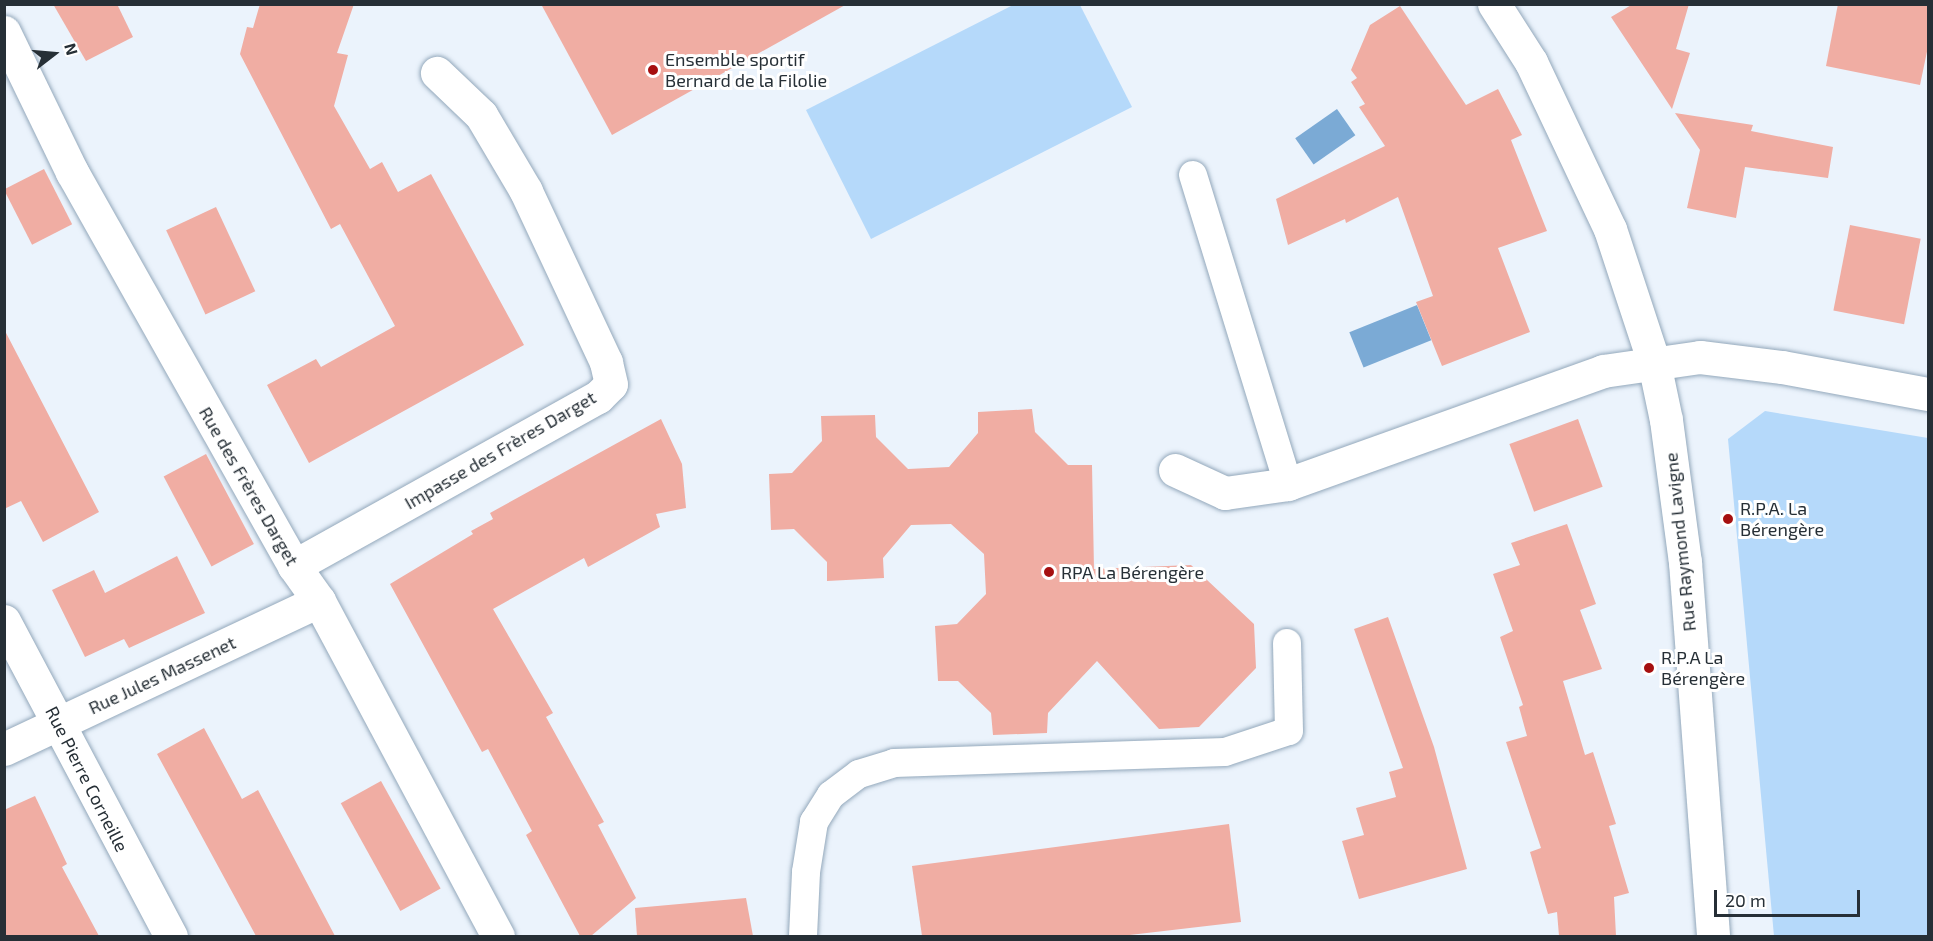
<!DOCTYPE html>
<html>
<head>
<meta charset="utf-8">
<style>
  body { margin:0 }
  #map { position:relative; width:1933px; height:941px; overflow:hidden; background:#ebf3fc; font-family:"Exo 2",sans-serif }
  div>[style] { position:absolute }
  [style*='--x'] { left:calc(var(--x)*1px); top:calc(var(--y)*1px); width:calc(var(--w)*1px); rotate:calc(var(--a)*1deg) }
  .green>* { inset:0; background:#b5d9fa }
  .water>* { inset:0; background:#7baad5; transform-origin:0 0 }
  .building>* { inset:0; background:#f0ada3; transform-origin:0 0 }
  .roads { filter:drop-shadow(0 0 2px #93a8bb) drop-shadow(0 0 2px #93a8bb) }
  .lane>* { height:28px; margin:-14px; padding:0 14px; transform-origin:14px; border-radius:14px; background:#fff }
  .street>* { height:33px; margin:-16.5px; padding:0 16.5px; transform-origin:16.5px; border-radius:16.5px; background:#fff }
  .dots>* { width:16px; height:16px; translate:-50% -50%; box-sizing:border-box; border:3px solid #fff; border-radius:50% }
  span { translate:-50% -50%; white-space:nowrap; text-align:center; line-height:1.15; -webkit-text-stroke:6px #fff; paint-order:stroke }
  .poi-label { font-size:18px; color:#262f36 }
  .left { translate:0 -50%; text-align:left }
  .street-label { font-size:18px; color:#262f36 }
  .frame { position:absolute; inset:0; border:6px solid #262f36; pointer-events:none }
  .north { position:absolute; left:24px; top:24px; width:60px; height:60px; -webkit-text-stroke:4px #fff; paint-order:stroke; rotate:74deg; font-size:16px; font-weight:700; line-height:24px; text-align:center; color:#262f36 }
  .north::after { content:''; display:block; margin:auto; width:21px; height:27px; background:#262f36; clip-path:polygon(50% 0,100% 100%,50% 72%,0 100%) }
  .scale { position:absolute; left:1714px; top:890px; width:146px; height:27px; box-sizing:border-box; border:3px solid #262f36; border-top:0; padding-left:8px; font-size:18px; line-height:21px; white-space:nowrap; color:#262f36; -webkit-text-stroke:4px #fff; paint-order:stroke }
</style>
</head>
<body>
<div id="map">
  <div class="green">
    <i style="clip-path:polygon(1015px 4px,1080px 5px,1132px 107px,871px 239px,806px 110px)"></i>
    <i style="clip-path:polygon(1765px 411px,1928px 438px,1928px 936px,1774px 936px,1728px 439px)"></i>
  </div>
  <div class="water">
    <i style="left:1337px;top:109px;width:32px;height:51px;rotate:55deg"></i>
    <i style="left:1417px;top:305px;width:38px;height:73px;rotate:68deg"></i>
  </div>
  <div class="building">
    <i style="clip-path:polygon(53px 4px,117px 4px,133px 37px,86px 61px)"></i>
    <i style="clip-path:polygon(260px 4px,354px 4px,337px 53px,348px 55px,334px 106px,370px 169px,382px 162px,398px 192px,431px 174px,524px 345px,309px 463px,267px 385px,316px 359px,321px 367px,395px 326px,340px 224px,331px 229px,240px 54px,247px 27px,253px 28px)"></i>
    <i style="clip-path:polygon(541px 4px,847px 4px,612px 135px)"></i>
    <i style="clip-path:polygon(1633px 4px,1689px 4px,1676px 49px,1690px 53px,1672px 109px,1611px 17px)"></i>
    <i style="clip-path:polygon(1838px 4px,1929px 4px,1929px 42px,1920px 85px,1826px 66px)"></i>
    <i style="clip-path:polygon(1400px 6px,1466px 105px,1498px 89px,1522px 135px,1511px 140px,1547px 231px,1498px 248px,1530px 332px,1442px 366px,1416px 302px,1433px 296px,1398px 197px,1346px 223px,1345px 219px,1288px 245px,1276px 199px,1385px 146px,1359px 107px,1365px 104px,1351px 82px,1357px 78px,1351px 70px,1370px 25px)"></i>
    <i style="clip-path:polygon(1675px 113px,1753px 125px,1751px 131px,1833px 147px,1828px 178px,1745px 167px,1736px 218px,1687px 208px,1700px 150px)"></i>
    <i style="left:44px;top:169px;width:62px;height:45px;rotate:63deg"></i>
    <i style="left:216px;top:207px;width:93px;height:55px;rotate:65deg"></i>
    <i style="left:1850px;top:225px;width:72px;height:87px;rotate:11deg"></i>
    <i style="clip-path:polygon(4px 329px,99px 512px,43px 542px,21px 501px,4px 509px)"></i>
    <i style="clip-path:polygon(1032px 409px,1035px 432px,1068px 465px,1092px 465px,1094px 569px,1191px 565px,1254px 624px,1256px 668px,1199px 727px,1159px 729px,1097px 661px,1048px 713px,1047px 733px,993px 735px,991px 713px,958px 681px,938px 681px,935px 626px,957px 624px,986px 594px,984px 554px,951px 524px,911px 525px,883px 558px,884px 578px,827px 581px,827px 562px,794px 529px,771px 530px,769px 474px,792px 473px,822px 441px,821px 416px,875px 415px,876px 437px,908px 469px,949px 467px,978px 433px,978px 412px)"></i>
    <i style="clip-path:polygon(661px 419px,682px 464px,686px 508px,656px 514px,660px 527px,588px 567px,584px 558px,493px 609px,553px 713px,546px 717px,604px 822px,598px 825px,636px 898px,591px 936px,580px 936px,526px 835px,532px 831px,488px 749px,482px 752px,390px 584px,473px 534px,471px 531px,493px 519px,490px 513px)"></i>
    <i style="left:1578px;top:419px;width:72px;height:73px;rotate:70deg"></i>
    <i style="left:206px;top:454px;width:102px;height:48px;rotate:62deg"></i>
    <i style="clip-path:polygon(1567px 524px,1596px 604px,1580px 610px,1602px 669px,1563px 681px,1585px 755px,1593px 752px,1616px 824px,1609px 826px,1629px 893px,1614px 897px,1616px 936px,1559px 936px,1557px 912px,1548px 914px,1530px 852px,1541px 848px,1506px 742px,1527px 736px,1519px 707px,1523px 705px,1500px 637px,1513px 631px,1493px 574px,1520px 565px,1511px 543px)"></i>
    <i style="clip-path:polygon(177px 556px,205px 613px,129px 648px,124px 639px,85px 657px,52px 590px,94px 570px,105px 593px)"></i>
    <i style="clip-path:polygon(1388px 617px,1434px 747px,1467px 869px,1359px 899px,1342px 841px,1364px 835px,1356px 808px,1396px 797px,1389px 772px,1403px 768px,1354px 629px)"></i>
    <i style="clip-path:polygon(204px 728px,242px 799px,258px 790px,335px 936px,256px 936px,157px 754px)"></i>
    <i style="left:381px;top:781px;width:123px;height:46px;rotate:61deg"></i>
    <i style="clip-path:polygon(35px 796px,67px 864px,62px 867px,99px 936px,4px 936px,4px 810px)"></i>
    <i style="clip-path:polygon(1229px 824px,1241px 922px,1121px 936px,922px 936px,912px 866px)"></i>
    <i style="clip-path:polygon(746px 898px,753px 936px,637px 936px,635px 908px)"></i>
  </div>
  <div class="roads">
    <div class="lane">
      <i style="--x:1193;--y:175;--w:323;--a:72.9"></i>
      <i style="--x:803;--y:936;--w:64;--a:-87.3"></i>
      <i style="--x:806;--y:872;--w:51;--a:-80.9"></i>
      <i style="--x:814;--y:822;--w:32;--a:-58"></i>
      <i style="--x:831;--y:795;--w:35;--a:-37"></i>
      <i style="--x:859;--y:774;--w:37;--a:-17"></i>
      <i style="--x:894;--y:763;--w:331;--a:-1.9"></i>
      <i style="--x:1225;--y:752;--w:67;--a:-18.2"></i>
      <i style="--x:1289;--y:731;--w:88;--a:-91.3"></i>
    </div>
    <div class="street">
      <i style="--x:1494;--y:4;--w:69;--a:57.5"></i>
      <i style="--x:1531;--y:62;--w:185;--a:64.7"></i>
      <i style="--x:1610;--y:229;--w:141;--a:71.8"></i>
      <i style="--x:1654;--y:363;--w:58;--a:78.1"></i>
      <i style="--x:1666;--y:420;--w:143;--a:82.4"></i>
      <i style="--x:1685;--y:562;--w:375;--a:85.7"></i>
      <i style="--x:4;--y:32;--w:156;--a:64.1"></i>
      <i style="--x:72;--y:172;--w:452;--a:60.6"></i>
      <i style="--x:294;--y:566;--w:43;--a:54.5"></i>
      <i style="--x:319;--y:601;--w:380;--a:61.9"></i>
      <i style="--x:1175;--y:470;--w:55;--a:24.7"></i>
      <i style="--x:1225;--y:493;--w:64;--a:-8.1"></i>
      <i style="--x:1288;--y:484;--w:335;--a:-19.7"></i>
      <i style="--x:1603;--y:371;--w:98;--a:-8.2"></i>
      <i style="--x:1700;--y:357;--w:83;--a:7"></i>
      <i style="--x:1782;--y:367;--w:148;--a:10.5"></i>
      <i style="--x:294;--y:566;--w:348;--a:-29.1"></i>
      <i style="--x:598;--y:397;--w:18;--a:-45"></i>
      <i style="--x:611;--y:384;--w:23;--a:-103"></i>
      <i style="--x:606;--y:362;--w:189;--a:-115.1"></i>
      <i style="--x:526;--y:191;--w:88;--a:-120.6"></i>
      <i style="--x:481;--y:115;--w:61;--a:-136.3"></i>
      <i style="--x:4;--y:621;--w:357;--a:62.1"></i>
      <i style="--x:4;--y:749;--w:348;--a:-25.2"></i>
    </div>
  </div>
  <div class="dots">
    <i style="left:653px;top:70px;background:#a61010"></i>
    <i style="left:1728px;top:519px;background:#a61010"></i>
    <i style="left:1049px;top:572px;background:#a61010"></i>
    <i style="left:1649px;top:668px;background:#a61010"></i>
  </div>
  <div class="poi-label">
    <span class="left" style="left:665px;top:70px">Ensemble sportif<br>Bernard de la Filolie</span>
    <span class="left" style="left:1740px;top:519px">R.P.A. La<br>Bérengère</span>
    <span class="left" style="left:1061px;top:572px">RPA La Bérengère</span>
    <span class="left" style="left:1661px;top:668px">R.P.A La<br>Bérengère</span>
  </div>
  <div class="street-label">
    <span style="left:500px;top:450px;rotate:-30deg">Impasse des Frères Darget</span>
    <span style="left:249px;top:486px;rotate:60deg">Rue des Frères Darget</span>
    <span style="left:1680px;top:542px;rotate:-96deg">Rue Raymond Lavigne</span>
    <span style="left:162px;top:675px;rotate:-25deg">Rue Jules Massenet</span>
    <span style="left:87px;top:779px;rotate:63deg">Rue Pierre Corneille</span>
  </div>
  <div class="frame"></div>
  <div class="north">N</div>
  <div class="scale">20 m</div>
</div>
</body>
</html>
